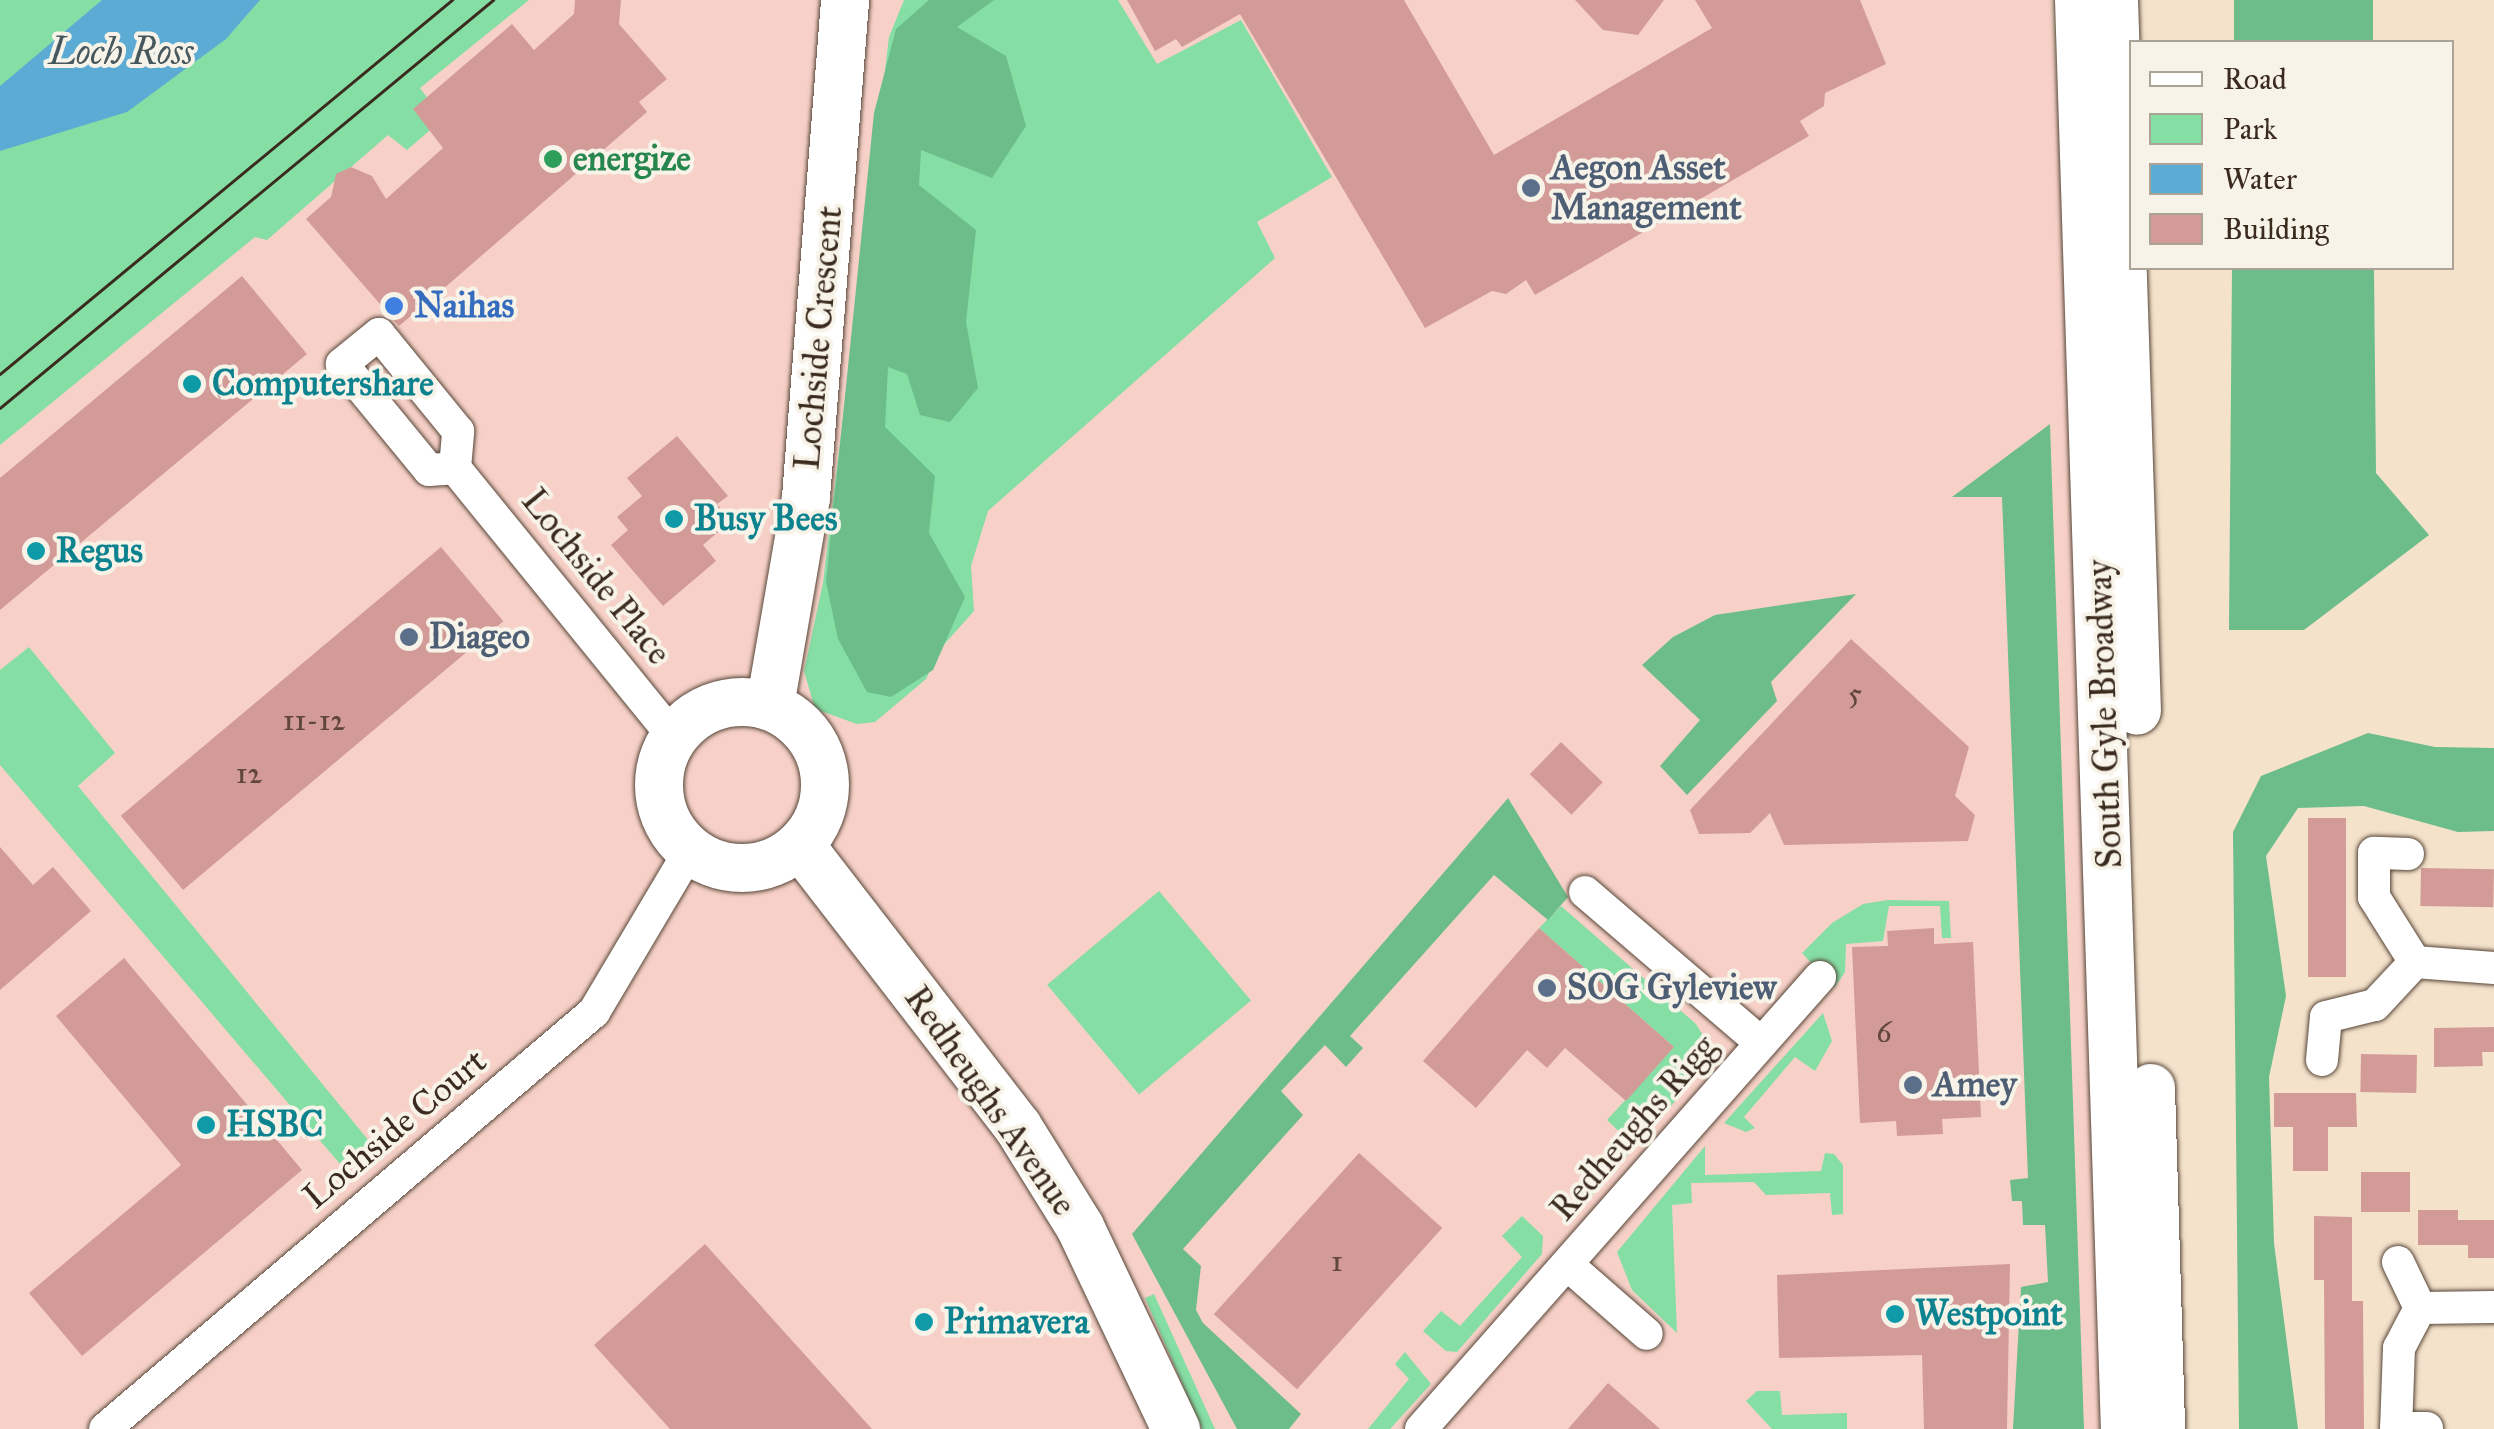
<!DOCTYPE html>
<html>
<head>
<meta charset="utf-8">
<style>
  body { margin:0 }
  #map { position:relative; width:2494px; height:1429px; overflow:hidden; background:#f4e2cb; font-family:"IM FELL Great Primer",serif }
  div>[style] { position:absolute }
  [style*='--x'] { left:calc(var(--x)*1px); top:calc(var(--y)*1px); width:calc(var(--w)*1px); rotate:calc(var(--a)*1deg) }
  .built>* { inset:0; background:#f7d1c8 }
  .green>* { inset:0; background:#85dea4; transform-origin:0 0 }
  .forest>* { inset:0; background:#6cbd8a; transform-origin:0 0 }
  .water>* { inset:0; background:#5babd5 }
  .building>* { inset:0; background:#d39b97; transform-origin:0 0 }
  .roads { filter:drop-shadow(0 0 2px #574638) drop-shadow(0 0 2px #574638) }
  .street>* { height:32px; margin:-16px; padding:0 16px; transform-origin:16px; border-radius:16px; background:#fff }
  .secondary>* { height:48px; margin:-24px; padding:0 24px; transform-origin:24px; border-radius:24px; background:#fff }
  .secondary>.ring { margin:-24px; padding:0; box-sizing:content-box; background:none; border:48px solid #fff; border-radius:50% }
  .tram>* { height:2.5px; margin:-1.25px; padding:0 1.25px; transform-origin:1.25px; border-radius:1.25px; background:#3b2a1e }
  .dots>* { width:28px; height:28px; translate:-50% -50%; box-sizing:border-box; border:5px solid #f7f3e8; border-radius:50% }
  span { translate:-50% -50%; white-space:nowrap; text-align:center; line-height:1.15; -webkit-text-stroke:8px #f7f3e8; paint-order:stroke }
  .number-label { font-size:30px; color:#61463c }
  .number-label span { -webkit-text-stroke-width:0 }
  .leisure-label { font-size:35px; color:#27864d; font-weight:700 }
  .left { translate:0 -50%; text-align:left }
  .service-label { font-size:35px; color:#4e5e75; font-weight:700 }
  .shop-label { font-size:35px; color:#366cbe; font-weight:700 }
  .street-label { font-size:35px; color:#3b2a1e }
  .culture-label { font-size:35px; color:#0d838f; font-weight:700 }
  .water-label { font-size:38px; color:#46575e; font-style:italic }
  .legend { position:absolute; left:2129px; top:40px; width:325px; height:230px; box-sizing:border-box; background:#f7f3e8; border:2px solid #aca397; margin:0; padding:12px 18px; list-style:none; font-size:30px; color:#3b2a1e }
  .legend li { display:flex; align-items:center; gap:20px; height:50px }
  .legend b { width:50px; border:2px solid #aca397 }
</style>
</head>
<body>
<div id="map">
  <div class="built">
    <i style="clip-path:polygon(0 0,2051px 0,2077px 406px,2123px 1429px,0 1429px)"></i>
  </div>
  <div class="green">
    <i style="clip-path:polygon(0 0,529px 0,420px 88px,443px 119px,407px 150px,388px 135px,267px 240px,255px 237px,0 445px)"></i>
    <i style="clip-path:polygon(904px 0,1118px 0,1157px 64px,1241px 20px,1332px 177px,1257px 222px,1275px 258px,988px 511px,971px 566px,974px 611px,941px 648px,926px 679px,875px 722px,857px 724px,815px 709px,804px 671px,823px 583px,889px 37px)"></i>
    <i style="clip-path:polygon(29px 647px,115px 753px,78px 786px,374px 1147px,346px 1171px,0 765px,0 670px)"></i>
    <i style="left:1159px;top:891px;width:143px;height:146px;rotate:50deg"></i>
    <i style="clip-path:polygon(1888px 900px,1949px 901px,1951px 938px,1942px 938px,1940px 906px,1889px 906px,1883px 941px,1846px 944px,1845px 972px,1834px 988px,1802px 953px,1832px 923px,1863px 904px)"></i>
    <i style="clip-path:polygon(1561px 906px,1696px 1024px,1710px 1047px,1701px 1072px,1587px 1201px,1578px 1193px,1626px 1138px,1607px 1120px,1674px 1047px,1539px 928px)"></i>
    <i style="clip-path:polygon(1823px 1013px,1832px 1041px,1815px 1071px,1795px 1057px,1744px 1117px,1755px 1128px,1746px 1132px,1724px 1123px)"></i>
    <i style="clip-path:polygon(1705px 1146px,1705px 1175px,1821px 1171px,1825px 1153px,1834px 1154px,1843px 1165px,1843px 1214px,1832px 1215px,1830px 1193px,1766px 1195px,1754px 1182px,1691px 1183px,1692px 1203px,1672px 1205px,1677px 1333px,1632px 1290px,1617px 1252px)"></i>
    <i style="clip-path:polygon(1522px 1216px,1543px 1236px,1542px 1254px,1457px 1352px,1446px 1351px,1423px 1331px,1441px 1311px,1460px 1326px,1522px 1257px,1502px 1236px)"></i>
    <i style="clip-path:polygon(1154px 1294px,1215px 1429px,1202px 1429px,1145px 1298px)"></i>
    <i style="clip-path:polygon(1405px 1352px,1431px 1384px,1390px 1429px,1368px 1429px,1409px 1379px,1395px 1364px)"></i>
    <i style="clip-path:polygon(1757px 1391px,1780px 1391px,1782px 1415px,1847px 1413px,1847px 1429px,1772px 1429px,1746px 1401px)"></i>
  </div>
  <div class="forest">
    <i style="clip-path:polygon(929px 0,994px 0,957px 27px,1006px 56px,1026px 126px,992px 178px,921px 150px,919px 185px,976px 230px,966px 322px,978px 388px,950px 422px,920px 415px,907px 374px,888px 367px,885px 427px,935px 476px,929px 533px,965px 597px,933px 670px,891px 697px,867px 692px,838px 639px,826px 582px,874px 113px,896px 29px)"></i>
    <i style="left:2234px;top:0;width:139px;height:42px"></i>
    <i style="clip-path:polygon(2232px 268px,2374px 268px,2376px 473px,2429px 535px,2304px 630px,2229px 630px)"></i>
    <i style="clip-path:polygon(2050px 424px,2084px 1429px,2013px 1429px,2021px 1287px,2048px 1282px,2045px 1225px,2023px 1225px,2022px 1201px,2012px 1201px,2010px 1180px,2028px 1178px,2002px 497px,1952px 497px)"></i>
    <i style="clip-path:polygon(1856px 594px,1771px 682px,1777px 701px,1687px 795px,1660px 766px,1700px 720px,1642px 665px,1673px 637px,1715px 615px)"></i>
    <i style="clip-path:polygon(2368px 733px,2435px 747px,2494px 748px,2494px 831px,2458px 832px,2364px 806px,2298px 808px,2266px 856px,2286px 996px,2269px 1077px,2274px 1243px,2298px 1429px,2239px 1429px,2233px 832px,2261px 776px)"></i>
    <i style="clip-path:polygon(1508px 798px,1568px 897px,1548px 920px,1494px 875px,1350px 1036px,1363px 1048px,1346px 1067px,1325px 1045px,1281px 1091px,1303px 1115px,1183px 1249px,1201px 1266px,1196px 1310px,1203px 1323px,1301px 1414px,1289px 1429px,1237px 1429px,1132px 1234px)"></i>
  </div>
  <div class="water">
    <i style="clip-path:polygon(102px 0,260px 0,226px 39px,127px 112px,0 151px,0 86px)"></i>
  </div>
  <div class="building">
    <i style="clip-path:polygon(575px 0,621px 0,619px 24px,667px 79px,639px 102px,647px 112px,442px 290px,442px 307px,418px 310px,399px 326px,306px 219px,331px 197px,336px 174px,351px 167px,372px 176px,386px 199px,443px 148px,413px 109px,512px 24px,534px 50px,574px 14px)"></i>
    <i style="clip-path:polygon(1127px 0,1404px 0,1494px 155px,1712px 28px,1695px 0,1860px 0,1886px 64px,1825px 93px,1824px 106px,1800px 121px,1809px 136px,1535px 295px,1526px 280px,1506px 294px,1492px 291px,1425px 328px,1240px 14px,1182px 47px,1176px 39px,1155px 51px)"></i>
    <i style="clip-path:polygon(1575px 0,1664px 0,1638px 35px,1603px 30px)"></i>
    <i style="clip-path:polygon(242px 276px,307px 354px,0 610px,0 478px)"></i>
    <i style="clip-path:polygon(677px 436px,728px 496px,717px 504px,731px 521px,703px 545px,716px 561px,663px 606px,611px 545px,628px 530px,617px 517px,642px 496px,627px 478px)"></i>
    <i style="left:441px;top:547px;width:97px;height:418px;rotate:50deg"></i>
    <i style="clip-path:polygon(1851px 639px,1969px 747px,1955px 796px,1975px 815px,1968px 841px,1784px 845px,1770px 813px,1750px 833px,1699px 834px,1690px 810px)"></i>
    <i style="left:1561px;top:742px;width:58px;height:45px;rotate:44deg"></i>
    <i style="left:2308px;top:818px;width:38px;height:159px"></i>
    <i style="clip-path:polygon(0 847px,33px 885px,53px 867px,91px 911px,0 990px)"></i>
    <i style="left:2421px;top:868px;width:73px;height:38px;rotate:1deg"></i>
    <i style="clip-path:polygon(1539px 928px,1674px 1047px,1626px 1101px,1565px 1048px,1547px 1068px,1527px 1050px,1476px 1108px,1423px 1061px)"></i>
    <i style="clip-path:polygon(1934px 928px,1934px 944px,1973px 942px,1981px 1117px,1942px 1119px,1943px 1134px,1897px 1136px,1896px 1121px,1860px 1123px,1852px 947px,1888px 946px,1887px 931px)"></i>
    <i style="clip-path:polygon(124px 958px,302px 1170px,82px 1356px,29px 1293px,181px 1165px,56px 1016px)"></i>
    <i style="clip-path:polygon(2494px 1027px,2494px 1052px,2482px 1052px,2483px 1066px,2434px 1067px,2434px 1028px)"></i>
    <i style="left:2361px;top:1054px;width:56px;height:38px;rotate:1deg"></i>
    <i style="clip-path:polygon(2274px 1093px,2356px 1093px,2357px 1127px,2328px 1127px,2328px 1171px,2293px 1171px,2293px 1127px,2274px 1127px)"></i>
    <i style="left:1359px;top:1153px;width:112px;height:217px;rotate:42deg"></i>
    <i style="left:2361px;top:1172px;width:49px;height:40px"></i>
    <i style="clip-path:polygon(2418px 1210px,2458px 1210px,2458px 1220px,2494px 1220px,2494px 1258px,2468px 1258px,2468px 1245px,2418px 1245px)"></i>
    <i style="clip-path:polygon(2314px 1216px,2352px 1217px,2352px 1301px,2363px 1301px,2364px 1429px,2325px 1429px,2324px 1280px,2314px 1280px)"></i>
    <i style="clip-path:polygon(705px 1244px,872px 1429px,670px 1429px,594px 1345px)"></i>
    <i style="clip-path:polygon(2010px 1264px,2007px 1429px,1924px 1429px,1922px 1355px,1779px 1358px,1777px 1275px)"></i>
    <i style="clip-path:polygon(1608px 1383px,1660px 1429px,1568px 1429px)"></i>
  </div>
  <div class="roads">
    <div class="street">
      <i style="--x:455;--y:468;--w:37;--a:-85"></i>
      <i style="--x:458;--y:431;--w:125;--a:-129.2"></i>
      <i style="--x:379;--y:334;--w:48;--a:141"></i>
      <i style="--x:342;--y:364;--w:137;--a:50.6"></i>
      <i style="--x:429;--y:470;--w:26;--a:-4"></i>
      <i style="--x:455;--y:468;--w:345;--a:50.9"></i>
      <i style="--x:2408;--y:854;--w:34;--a:-178"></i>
      <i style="--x:2374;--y:853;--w:44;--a:90"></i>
      <i style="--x:2374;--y:897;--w:77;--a:57.8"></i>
      <i style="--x:1585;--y:892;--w:232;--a:40.6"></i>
      <i style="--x:2322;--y:1060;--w:43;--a:-84.7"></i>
      <i style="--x:2326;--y:1017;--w:50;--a:-13.8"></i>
      <i style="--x:2375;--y:1005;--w:59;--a:-47.1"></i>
      <i style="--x:2415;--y:962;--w:79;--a:4.3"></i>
      <i style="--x:2398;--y:1262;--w:51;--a:64.4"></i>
      <i style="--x:2420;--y:1308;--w:45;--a:117.7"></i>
      <i style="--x:2399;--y:1348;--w:80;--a:92.1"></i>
      <i style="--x:2396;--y:1428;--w:31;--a:0"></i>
      <i style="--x:1569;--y:1266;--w:103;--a:41.1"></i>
      <i style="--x:2420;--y:1308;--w:74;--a:-0.8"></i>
      <i style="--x:105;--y:1429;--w:643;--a:-40.46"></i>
      <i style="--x:594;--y:1012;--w:188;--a:-59.3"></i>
      <i style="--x:1421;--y:1429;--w:603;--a:-48.56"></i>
    </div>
    <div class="secondary">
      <i style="--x:2079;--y:0;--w:1430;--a:88.16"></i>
      <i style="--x:2114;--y:0;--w:711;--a:88.15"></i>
      <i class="ring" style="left:659px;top:702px;width:118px;height:118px"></i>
      <i style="--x:770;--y:706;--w:212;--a:-80.2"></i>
      <i style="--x:806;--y:497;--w:499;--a:-85.5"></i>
      <i style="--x:800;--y:845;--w:356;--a:52.3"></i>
      <i style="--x:1018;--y:1127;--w:118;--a:58.2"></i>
      <i style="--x:1080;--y:1227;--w:224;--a:64.6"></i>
      <i style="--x:2151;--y:1088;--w:341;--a:88.3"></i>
    </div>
  </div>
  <div class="tram">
    <i style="--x:0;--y:374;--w:587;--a:-39.61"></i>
    <i style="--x:0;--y:408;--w:640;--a:-39.61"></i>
  </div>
  <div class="dots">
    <i style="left:553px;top:159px;background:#2e9e5b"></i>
    <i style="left:1531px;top:188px;background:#5c6f8a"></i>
    <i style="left:394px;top:306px;background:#3f7fe0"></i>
    <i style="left:192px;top:384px;background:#0f9aa8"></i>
    <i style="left:674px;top:519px;background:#0f9aa8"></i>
    <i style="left:36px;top:551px;background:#0f9aa8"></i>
    <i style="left:409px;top:637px;background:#5c6f8a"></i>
    <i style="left:1547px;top:988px;background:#5c6f8a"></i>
    <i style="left:1913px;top:1085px;background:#5c6f8a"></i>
    <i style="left:206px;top:1125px;background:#0f9aa8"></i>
    <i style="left:1895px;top:1314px;background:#0f9aa8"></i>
    <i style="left:924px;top:1322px;background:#0f9aa8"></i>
  </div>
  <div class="number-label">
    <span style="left:1855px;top:693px">5</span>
    <span style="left:314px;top:720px">11-12</span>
    <span style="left:249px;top:773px">12</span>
    <span style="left:1884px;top:1032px">6</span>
    <span style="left:1337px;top:1261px">1</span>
  </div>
  <div class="leisure-label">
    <span class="left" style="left:573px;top:159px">energize</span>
  </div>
  <div class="service-label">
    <span class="left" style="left:1551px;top:188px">Aegon Asset<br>Management</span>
    <span class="left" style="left:429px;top:637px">Diageo</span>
    <span class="left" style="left:1567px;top:988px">SOG Gyleview</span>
    <span class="left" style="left:1933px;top:1085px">Amey</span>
  </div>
  <div class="shop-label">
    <span class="left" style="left:414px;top:306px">Naihas</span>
  </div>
  <div class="street-label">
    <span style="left:819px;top:338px;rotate:-85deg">Lochside Crescent</span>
    <span style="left:596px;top:577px;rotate:51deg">Lochside Place</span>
    <span style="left:2105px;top:714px;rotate:-92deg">South Gyle Broadway</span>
    <span style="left:990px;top:1101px;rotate:55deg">Redheughs Avenue</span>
    <span style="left:1634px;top:1128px;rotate:-49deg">Redheughs Rigg</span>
    <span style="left:395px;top:1129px;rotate:-40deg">Lochside Court</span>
  </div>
  <div class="culture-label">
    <span class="left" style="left:212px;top:384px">Computershare</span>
    <span class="left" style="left:694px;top:519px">Busy Bees</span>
    <span class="left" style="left:56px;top:551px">Regus</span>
    <span class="left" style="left:226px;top:1125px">HSBC</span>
    <span class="left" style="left:1915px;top:1314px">Westpoint</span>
    <span class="left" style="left:944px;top:1322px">Primavera</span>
  </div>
  <div class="water-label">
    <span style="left:121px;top:52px">Loch Ross</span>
  </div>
  <ul class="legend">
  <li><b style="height:12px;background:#fff"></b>Road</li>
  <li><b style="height:28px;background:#85dea4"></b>Park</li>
  <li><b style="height:28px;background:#5babd5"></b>Water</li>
  <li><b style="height:28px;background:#d39b97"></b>Building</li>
  </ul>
</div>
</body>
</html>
